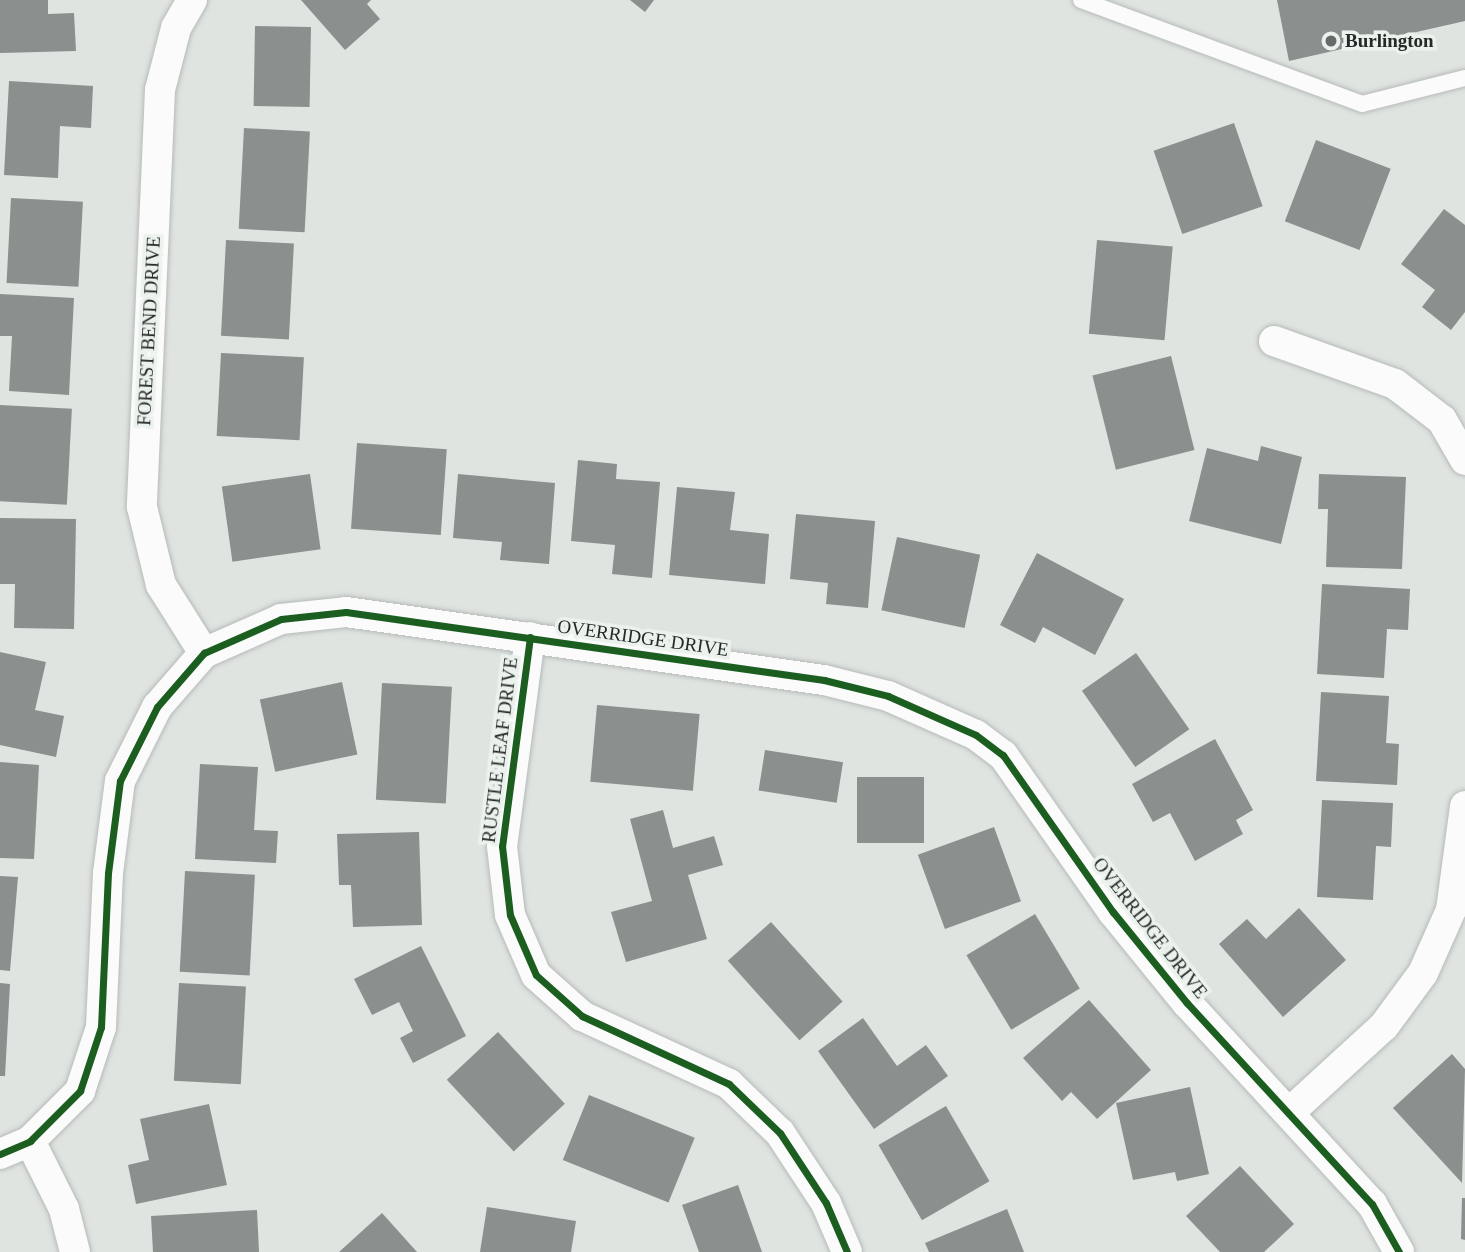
<!DOCTYPE html>
<html>
<head>
<meta charset="utf-8">
<style>
  body { margin:0 }
  #map { position:relative; width:1465px; height:1252px; overflow:hidden; background:#dfe4e1; font-family:"Times New Roman",serif }
  div>[style] { position:absolute }
  [style*='--x'] { left:calc(var(--x)*1px); top:calc(var(--y)*1px); width:calc(var(--w)*1px); rotate:calc(var(--a)*1deg) }
  .building>* { inset:0; background:#8b8f8d; transform-origin:0 0 }
  .roads { filter:drop-shadow(0 0 2px #b6bab8) drop-shadow(0 0 2px #b6bab8) }
  .lane>* { height:16px; margin:-8px; padding:0 8px; transform-origin:8px; border-radius:8px; background:#fafbfa }
  .street>* { height:30px; margin:-15px; padding:0 15px; transform-origin:15px; border-radius:15px; background:#fafbfa }
  .cycleway>* { height:7px; margin:-3.5px; padding:0 3.5px; transform-origin:3.5px; border-radius:3.5px; background:#1b5e20 }
  .dots>* { width:19px; height:19px; translate:-50% -50%; box-sizing:border-box; border:4px solid #ebf2ed; border-radius:50% }
  span { translate:-50% -50%; white-space:nowrap; text-align:center; line-height:1.15; -webkit-text-stroke:7px #ebf2ed; paint-order:stroke }
  .poi-label { font-size:19px; color:#272928; font-weight:700 }
  .left { translate:0 -50%; text-align:left }
  .street-label { font-size:19px; color:#272928 }
</style>
</head>
<body>
<div id="map">
  <div class="building">
    <i style="clip-path:polygon(0 0,48px 0,48px 14px,74px 13px,76px 51px,0 53px)"></i>
    <i style="clip-path:polygon(301px 0,371px 0,367px 4px,380px 19px,345px 50px)"></i>
    <i style="clip-path:polygon(630px 0,654px 0,645px 12px)"></i>
    <i style="clip-path:polygon(1277px 0,1465px 0,1465px 21px,1289px 61px)"></i>
    <i style="left:255px;top:26px;width:56px;height:80px;rotate:1deg"></i>
    <i style="clip-path:polygon(9px 81px,93px 86px,91px 128px,60px 126px,58px 178px,4px 175px)"></i>
    <i style="left:1234px;top:123px;width:88px;height:85px;rotate:71deg"></i>
    <i style="left:244px;top:128px;width:66px;height:101px;rotate:3deg"></i>
    <i style="left:1316px;top:140px;width:80px;height:87px;rotate:21deg"></i>
    <i style="left:11px;top:198px;width:72px;height:85px;rotate:3deg"></i>
    <i style="clip-path:polygon(1444px 209px,1465px 225px,1465px 312px,1451px 330px,1422px 307px,1435px 290px,1401px 264px)"></i>
    <i style="left:226px;top:240px;width:68px;height:96px;rotate:3deg"></i>
    <i style="left:1097px;top:240px;width:76px;height:94px;rotate:5deg"></i>
    <i style="clip-path:polygon(0 294px,74px 298px,69px 395px,9px 391px,12px 336px,0 336px)"></i>
    <i style="left:221px;top:353px;width:83px;height:83px;rotate:3deg"></i>
    <i style="left:1171px;top:356px;width:97px;height:81px;rotate:76deg"></i>
    <i style="left:0;top:405px;width:72px;height:96px;rotate:3deg"></i>
    <i style="left:357px;top:443px;width:90px;height:86px;rotate:4deg"></i>
    <i style="clip-path:polygon(1261px 446px,1302px 457px,1281px 544px,1189px 521px,1207px 448px,1258px 461px)"></i>
    <i style="clip-path:polygon(578px 460px,617px 464px,616px 479px,660px 482px,652px 578px,612px 574px,615px 545px,571px 541px)"></i>
    <i style="left:310px;top:474px;width:76px;height:89px;rotate:82deg"></i>
    <i style="clip-path:polygon(458px 474px,555px 483px,549px 564px,500px 560px,502px 542px,453px 538px)"></i>
    <i style="clip-path:polygon(1319px 474px,1406px 477px,1402px 569px,1326px 567px,1328px 509px,1318px 509px)"></i>
    <i style="clip-path:polygon(677px 487px,735px 492px,730px 530px,769px 534px,765px 584px,669px 575px)"></i>
    <i style="clip-path:polygon(796px 514px,875px 521px,868px 608px,826px 604px,828px 583px,790px 579px)"></i>
    <i style="clip-path:polygon(0 518px,76px 519px,74px 629px,14px 628px,15px 584px,0 584px)"></i>
    <i style="left:897px;top:537px;width:85px;height:75px;rotate:12deg"></i>
    <i style="clip-path:polygon(1037px 553px,1124px 599px,1095px 655px,1043px 627px,1035px 643px,1000px 625px)"></i>
    <i style="clip-path:polygon(1322px 584px,1410px 589px,1408px 630px,1387px 629px,1384px 678px,1317px 674px)"></i>
    <i style="clip-path:polygon(0 652px,46px 662px,35px 710px,64px 716px,56px 757px,0 745px)"></i>
    <i style="left:1136px;top:653px;width:93px;height:66px;rotate:55deg"></i>
    <i style="left:342px;top:682px;width:74px;height:84px;rotate:78deg"></i>
    <i style="left:382px;top:683px;width:70px;height:117px;rotate:3deg"></i>
    <i style="clip-path:polygon(1321px 692px,1389px 696px,1386px 743px,1399px 744px,1397px 785px,1316px 781px)"></i>
    <i style="left:597px;top:705px;width:103px;height:77px;rotate:5deg"></i>
    <i style="clip-path:polygon(1215px 739px,1253px 810px,1236px 820px,1243px 834px,1195px 861px,1170px 813px,1153px 822px,1132px 784px)"></i>
    <i style="left:765px;top:750px;width:79px;height:41px;rotate:9deg"></i>
    <i style="clip-path:polygon(0 762px,39px 765px,34px 859px,0 858px)"></i>
    <i style="clip-path:polygon(200px 764px,258px 767px,254px 830px,278px 831px,276px 863px,195px 859px)"></i>
    <i style="left:857px;top:777px;width:67px;height:66px"></i>
    <i style="clip-path:polygon(1322px 800px,1393px 803px,1391px 847px,1376px 846px,1373px 900px,1317px 897px)"></i>
    <i style="clip-path:polygon(663px 810px,673px 848px,714px 836px,723px 865px,688px 875px,707px 939px,626px 962px,611px 912px,652px 901px,630px 819px)"></i>
    <i style="left:994px;top:827px;width:79px;height:81px;rotate:70deg"></i>
    <i style="clip-path:polygon(419px 832px,422px 925px,353px 927px,351px 885px,339px 885px,337px 834px)"></i>
    <i style="left:185px;top:871px;width:70px;height:101px;rotate:3deg"></i>
    <i style="clip-path:polygon(0 876px,18px 877px,10px 971px,0 970px)"></i>
    <i style="clip-path:polygon(1299px 908px,1346px 960px,1283px 1017px,1219px 944px,1247px 919px,1266px 939px)"></i>
    <i style="left:1035px;top:914px;width:87px;height:80px;rotate:59deg"></i>
    <i style="left:771px;top:922px;width:107px;height:58px;rotate:48deg"></i>
    <i style="clip-path:polygon(421px 946px,466px 1036px,413px 1063px,400px 1038px,413px 1031px,399px 1002px,372px 1015px,354px 979px)"></i>
    <i style="clip-path:polygon(0 983px,10px 984px,5px 1076px,0 1076px)"></i>
    <i style="left:179px;top:983px;width:67px;height:98px;rotate:3deg"></i>
    <i style="clip-path:polygon(1089px 1000px,1151px 1070px,1097px 1119px,1071px 1092px,1062px 1101px,1023px 1058px)"></i>
    <i style="clip-path:polygon(863px 1018px,897px 1066px,926px 1045px,948px 1076px,874px 1129px,818px 1051px)"></i>
    <i style="left:498px;top:1032px;width:98px;height:70px;rotate:47deg"></i>
    <i style="clip-path:polygon(1452px 1054px,1465px 1069px,1462px 1183px,1393px 1108px)"></i>
    <i style="clip-path:polygon(1190px 1087px,1209px 1174px,1177px 1181px,1175px 1172px,1133px 1180px,1116px 1103px)"></i>
    <i style="left:589px;top:1095px;width:114px;height:70px;rotate:22deg"></i>
    <i style="clip-path:polygon(209px 1104px,227px 1185px,136px 1204px,128px 1165px,149px 1160px,140px 1119px)"></i>
    <i style="left:946px;top:1106px;width:87px;height:78px;rotate:60deg"></i>
    <i style="clip-path:polygon(1240px 1166px,1294px 1224px,1264px 1252px,1220px 1252px,1186px 1216px)"></i>
    <i style="clip-path:polygon(738px 1185px,762px 1252px,699px 1252px,682px 1205px)"></i>
    <i style="clip-path:polygon(1462px 1198px,1465px 1198px,1465px 1240px,1461px 1239px)"></i>
    <i style="clip-path:polygon(487px 1207px,576px 1221px,571px 1252px,480px 1252px)"></i>
    <i style="clip-path:polygon(1007px 1209px,1024px 1252px,929px 1252px,925px 1243px)"></i>
    <i style="clip-path:polygon(257px 1210px,259px 1252px,153px 1252px,151px 1216px)"></i>
    <i style="clip-path:polygon(382px 1213px,417px 1252px,339px 1252px)"></i>
  </div>
  <div class="roads">
    <div class="lane">
      <i style="--x:1081;--y:0;--w:300;--a:20.3"></i>
      <i style="--x:1362;--y:104;--w:106;--a:-14.2"></i>
    </div>
    <div class="street">
      <i style="--x:192;--y:0;--w:32;--a:120"></i>
      <i style="--x:176;--y:28;--w:64;--a:104.5"></i>
      <i style="--x:160;--y:90;--w:417;--a:92.5"></i>
      <i style="--x:142;--y:507;--w:80;--a:76.3"></i>
      <i style="--x:161;--y:585;--w:80;--a:57.7"></i>
      <i style="--x:1274;--y:341;--w:128;--a:19.6"></i>
      <i style="--x:1395;--y:384;--w:59;--a:37.5"></i>
      <i style="--x:1442;--y:420;--w:46;--a:60.1"></i>
      <i style="--x:530;--y:637;--w:211;--a:97.6"></i>
      <i style="--x:502;--y:846;--w:69;--a:83.4"></i>
      <i style="--x:510;--y:915;--w:65;--a:66.6"></i>
      <i style="--x:536;--y:975;--w:62;--a:41.7"></i>
      <i style="--x:582;--y:1016;--w:162;--a:24.8"></i>
      <i style="--x:729;--y:1084;--w:71;--a:43.9"></i>
      <i style="--x:780;--y:1133;--w:84;--a:56.7"></i>
      <i style="--x:826;--y:1203;--w:53;--a:66.8"></i>
      <i style="--x:1290;--y:1112;--w:127;--a:-42.5"></i>
      <i style="--x:1384;--y:1026;--w:66;--a:-53.7"></i>
      <i style="--x:1423;--y:973;--w:69;--a:-66"></i>
      <i style="--x:1451;--y:910;--w:105;--a:-82.3"></i>
      <i style="--x:30;--y:1141;--w:76;--a:63.4"></i>
      <i style="--x:64;--y:1209;--w:44;--a:75.7"></i>
      <i style="--x:0;--y:1154;--w:33;--a:-23"></i>
      <i style="--x:30;--y:1141;--w:71;--a:-45"></i>
      <i style="--x:80;--y:1091;--w:67;--a:-71.8"></i>
      <i style="--x:101;--y:1027;--w:154;--a:-87.4"></i>
      <i style="--x:108;--y:873;--w:93;--a:-82.6"></i>
      <i style="--x:120;--y:781;--w:83;--a:-63.4"></i>
      <i style="--x:157;--y:707;--w:72;--a:-49"></i>
      <i style="--x:204;--y:653;--w:84;--a:-23.8"></i>
      <i style="--x:281;--y:619;--w:65;--a:-6.1"></i>
      <i style="--x:346;--y:612;--w:483;--a:8.1"></i>
      <i style="--x:824;--y:680;--w:66;--a:14"></i>
      <i style="--x:888;--y:696;--w:96;--a:23.9"></i>
      <i style="--x:976;--y:735;--w:34;--a:37"></i>
      <i style="--x:1003;--y:755;--w:192;--a:55"></i>
      <i style="--x:1113;--y:912;--w:117;--a:50.9"></i>
      <i style="--x:1187;--y:1003;--w:273;--a:47.4"></i>
      <i style="--x:1372;--y:1204;--w:55;--a:60.6"></i>
    </div>
  </div>
  <div class="cycleway">
    <i style="--x:530;--y:637;--w:211;--a:97.6"></i>
    <i style="--x:502;--y:846;--w:69;--a:83.4"></i>
    <i style="--x:510;--y:915;--w:65;--a:66.6"></i>
    <i style="--x:536;--y:975;--w:62;--a:41.7"></i>
    <i style="--x:582;--y:1016;--w:162;--a:24.8"></i>
    <i style="--x:729;--y:1084;--w:71;--a:43.9"></i>
    <i style="--x:780;--y:1133;--w:84;--a:56.7"></i>
    <i style="--x:826;--y:1203;--w:53;--a:66.8"></i>
    <i style="--x:0;--y:1154;--w:33;--a:-23"></i>
    <i style="--x:30;--y:1141;--w:71;--a:-45"></i>
    <i style="--x:80;--y:1091;--w:67;--a:-71.8"></i>
    <i style="--x:101;--y:1027;--w:154;--a:-87.4"></i>
    <i style="--x:108;--y:873;--w:93;--a:-82.6"></i>
    <i style="--x:120;--y:781;--w:83;--a:-63.4"></i>
    <i style="--x:157;--y:707;--w:72;--a:-49"></i>
    <i style="--x:204;--y:653;--w:84;--a:-23.8"></i>
    <i style="--x:281;--y:619;--w:65;--a:-6.1"></i>
    <i style="--x:346;--y:612;--w:483;--a:8.1"></i>
    <i style="--x:824;--y:680;--w:66;--a:14"></i>
    <i style="--x:888;--y:696;--w:96;--a:23.9"></i>
    <i style="--x:976;--y:735;--w:34;--a:37"></i>
    <i style="--x:1003;--y:755;--w:192;--a:55"></i>
    <i style="--x:1113;--y:912;--w:117;--a:50.9"></i>
    <i style="--x:1187;--y:1003;--w:273;--a:47.4"></i>
    <i style="--x:1372;--y:1204;--w:55;--a:60.6"></i>
  </div>
  <div class="dots">
    <i style="left:1331px;top:41px;background:#676a69"></i>
  </div>
  <div class="poi-label">
    <span class="left" style="left:1345px;top:41px">Burlington</span>
  </div>
  <div class="street-label">
    <span style="left:149px;top:331px;rotate:-87deg">FOREST BEND DRIVE</span>
    <span style="left:643px;top:638px;rotate:8deg">OVERRIDGE DRIVE</span>
    <span style="left:500px;top:750px;rotate:-83deg">RUSTLE LEAF DRIVE</span>
    <span style="left:1150px;top:928px;rotate:52deg">OVERRIDGE DRIVE</span>
  </div>
</div>
</body>
</html>
